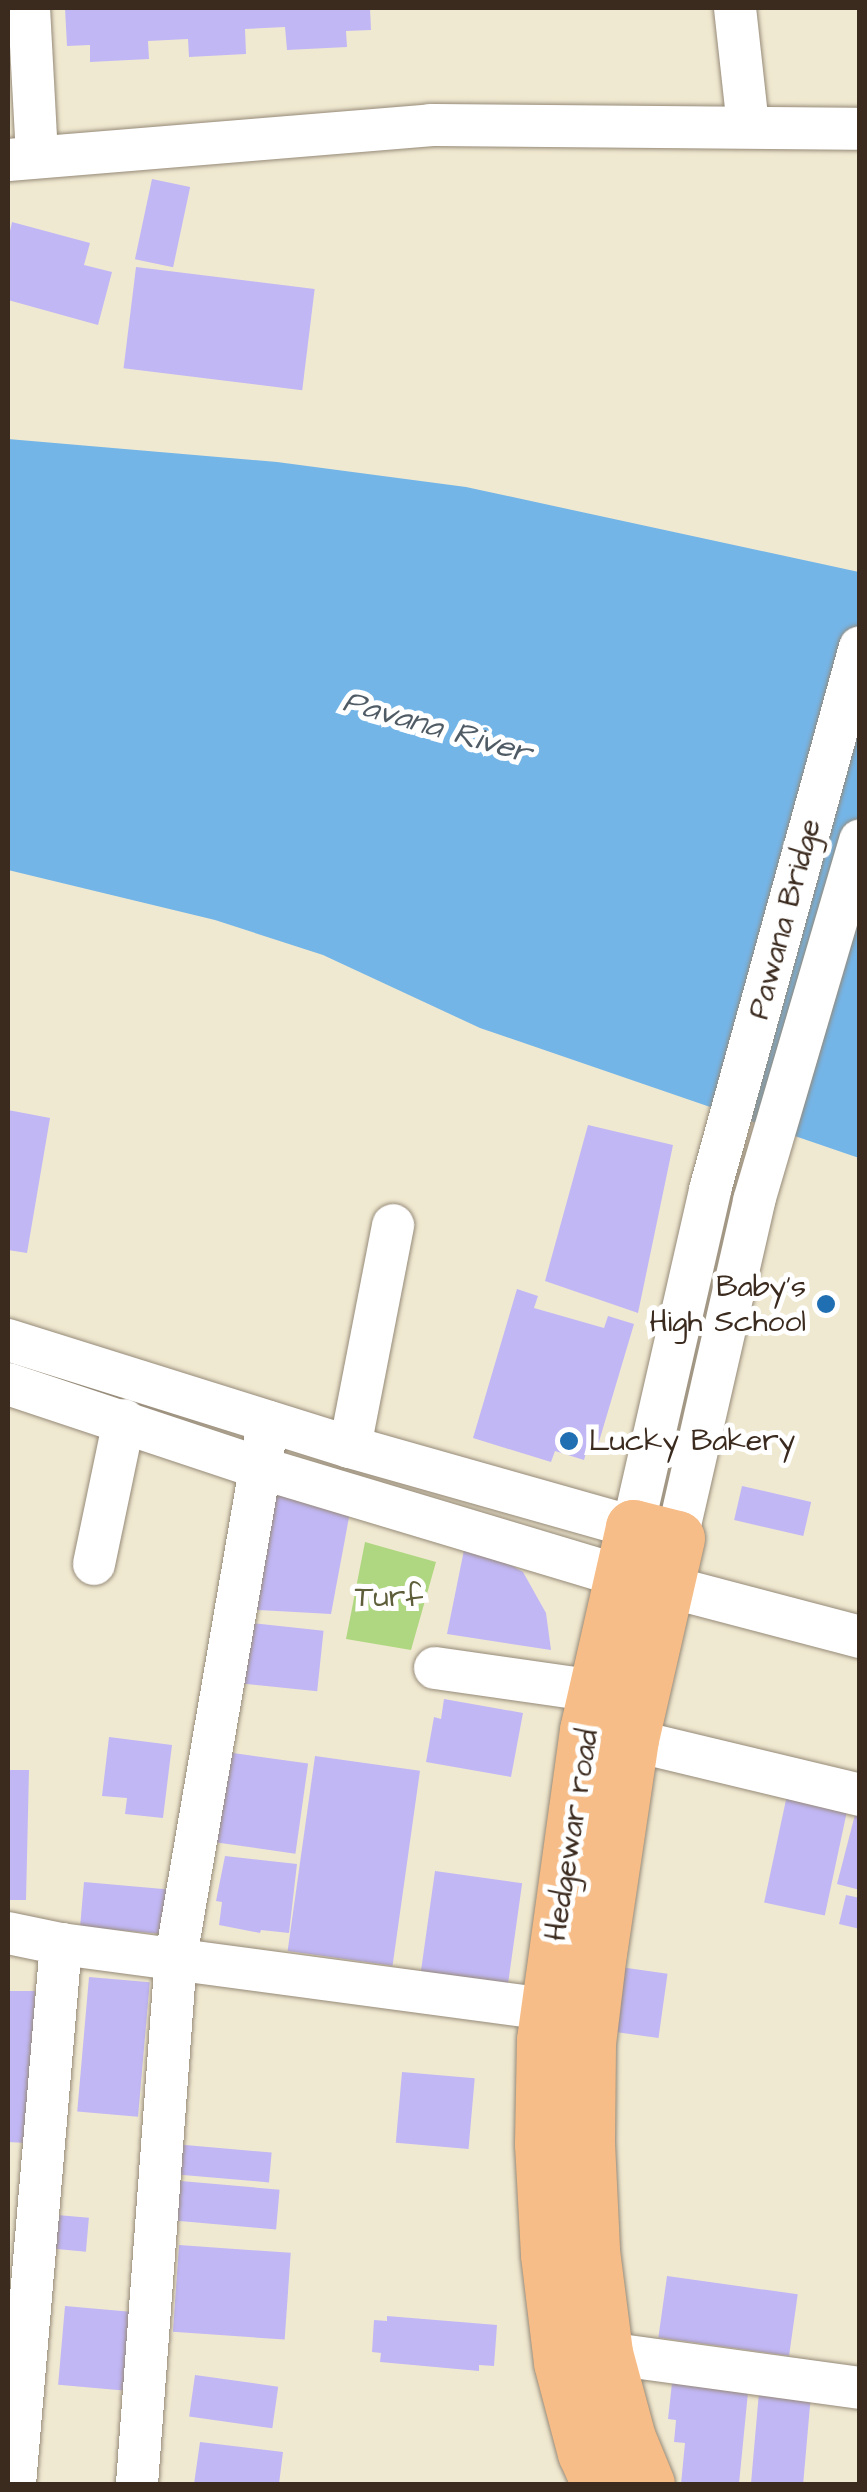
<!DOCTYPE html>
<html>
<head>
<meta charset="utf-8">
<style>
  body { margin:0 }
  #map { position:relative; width:867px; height:2492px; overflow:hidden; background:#f0e9d1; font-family:"Architects Daughter",sans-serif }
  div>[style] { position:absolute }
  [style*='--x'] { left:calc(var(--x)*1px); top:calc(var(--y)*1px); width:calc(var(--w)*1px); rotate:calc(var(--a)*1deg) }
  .green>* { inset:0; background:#afd680 }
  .water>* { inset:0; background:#74b5e8 }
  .building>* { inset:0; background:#c1b7f5; transform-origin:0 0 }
  .roads { filter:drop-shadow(0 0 2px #968a78) drop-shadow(0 0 2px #968a78) }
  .minor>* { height:42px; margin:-21px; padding:0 21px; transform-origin:21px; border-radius:21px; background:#fff }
  .major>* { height:55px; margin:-27.5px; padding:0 27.5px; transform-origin:27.5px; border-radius:27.5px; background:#f7bd88 }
  .dots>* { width:28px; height:28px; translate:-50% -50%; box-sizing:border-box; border:5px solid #fff; border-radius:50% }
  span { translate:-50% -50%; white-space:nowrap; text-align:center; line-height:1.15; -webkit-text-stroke:10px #fff; paint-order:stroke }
  .street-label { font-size:30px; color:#3b2a1e }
  .poi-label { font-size:30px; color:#3b2a1e }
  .right { translate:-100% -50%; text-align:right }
  .left { translate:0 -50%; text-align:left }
  .park-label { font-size:30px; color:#5e5e3b }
  .water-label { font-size:32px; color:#4f5b65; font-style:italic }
  .frame { position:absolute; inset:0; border:10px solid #3b2a1e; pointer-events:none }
</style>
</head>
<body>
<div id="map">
  <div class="green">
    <i style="clip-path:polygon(365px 1542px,436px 1562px,411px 1650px,346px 1639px)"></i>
  </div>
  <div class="water">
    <i style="clip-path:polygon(8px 439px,277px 462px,466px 487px,859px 572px,859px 1158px,480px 1028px,323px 955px,215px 920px,8px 870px)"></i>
  </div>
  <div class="building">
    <i style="clip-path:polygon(65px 8px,370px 8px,371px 30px,346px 31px,347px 47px,287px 50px,285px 27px,245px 29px,246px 54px,189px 57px,188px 39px,148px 41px,149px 59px,90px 62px,90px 45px,67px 46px)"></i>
    <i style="left:152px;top:179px;width:39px;height:82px;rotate:12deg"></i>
    <i style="clip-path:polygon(12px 222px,90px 243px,84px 265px,112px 272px,98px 325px,8px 300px,8px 240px)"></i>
    <i style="left:136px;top:267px;width:180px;height:102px;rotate:7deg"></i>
    <i style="clip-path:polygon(8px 1110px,50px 1118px,27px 1253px,8px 1250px)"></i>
    <i style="clip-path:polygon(588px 1125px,673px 1145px,638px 1313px,545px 1281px)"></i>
    <i style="clip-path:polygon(517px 1289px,538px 1296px,534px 1308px,604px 1328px,608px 1316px,634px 1324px,595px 1455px,586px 1453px,584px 1460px,555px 1451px,551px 1462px,473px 1438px)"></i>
    <i style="clip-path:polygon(261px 1486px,350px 1512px,331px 1614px,241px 1609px)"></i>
    <i style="left:742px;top:1486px;width:71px;height:35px;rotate:13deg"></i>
    <i style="clip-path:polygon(466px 1540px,523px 1572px,546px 1613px,551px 1650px,447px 1634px)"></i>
    <i style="left:241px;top:1622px;width:83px;height:61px;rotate:6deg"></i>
    <i style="clip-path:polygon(444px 1699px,523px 1713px,511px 1777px,426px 1762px,434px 1717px,441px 1719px)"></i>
    <i style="clip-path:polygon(109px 1737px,172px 1745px,163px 1818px,125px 1814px,127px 1798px,102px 1796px)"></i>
    <i style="left:219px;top:1751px;width:90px;height:91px;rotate:8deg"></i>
    <i style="left:315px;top:1756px;width:106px;height:197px;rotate:8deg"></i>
    <i style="clip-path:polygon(8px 1770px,29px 1770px,26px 1900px,8px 1900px)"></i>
    <i style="left:787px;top:1795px;width:62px;height:110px;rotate:12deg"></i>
    <i style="clip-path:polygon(858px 1803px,860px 1803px,860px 1890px,837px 1884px)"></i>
    <i style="clip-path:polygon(225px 1856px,297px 1864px,289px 1933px,261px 1930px,260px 1933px,219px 1925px,222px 1902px,216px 1901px)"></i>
    <i style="left:435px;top:1871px;width:88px;height:104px;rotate:8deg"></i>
    <i style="left:84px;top:1882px;width:88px;height:45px;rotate:5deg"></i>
    <i style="clip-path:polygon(846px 1895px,860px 1898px,860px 1929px,839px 1924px)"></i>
    <i style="left:620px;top:1967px;width:48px;height:65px;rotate:8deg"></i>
    <i style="left:89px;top:1977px;width:61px;height:135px;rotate:5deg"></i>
    <i style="clip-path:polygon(8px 1991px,35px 1991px,32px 2133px,26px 2143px,8px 2142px)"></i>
    <i style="left:402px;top:2072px;width:73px;height:71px;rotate:5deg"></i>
    <i style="left:174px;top:2144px;width:98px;height:30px;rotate:5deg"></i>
    <i style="left:169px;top:2180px;width:111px;height:40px;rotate:5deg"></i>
    <i style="left:57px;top:2215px;width:32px;height:34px;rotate:5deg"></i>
    <i style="left:179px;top:2245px;width:112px;height:87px;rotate:4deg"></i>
    <i style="left:667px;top:2276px;width:132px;height:62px;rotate:8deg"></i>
    <i style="left:65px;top:2306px;width:74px;height:79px;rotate:5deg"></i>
    <i style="clip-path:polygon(387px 2316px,497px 2325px,494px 2366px,479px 2365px,479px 2371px,380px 2362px,381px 2353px,372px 2352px,374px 2320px,387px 2321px)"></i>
    <i style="clip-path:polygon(673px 2374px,749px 2382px,739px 2484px,681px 2484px,685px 2443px,674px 2442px,676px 2420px,668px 2419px)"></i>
    <i style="left:195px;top:2375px;width:84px;height:42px;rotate:8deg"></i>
    <i style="left:759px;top:2392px;width:52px;height:92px;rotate:5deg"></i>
    <i style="clip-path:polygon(200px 2442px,283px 2452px,279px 2484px,194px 2484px)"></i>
  </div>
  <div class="roads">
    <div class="minor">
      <i style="--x:29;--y:8;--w:149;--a:86.9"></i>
      <i style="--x:735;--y:8;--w:119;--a:83.7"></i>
      <i style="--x:8;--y:160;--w:423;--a:-4.7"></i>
      <i style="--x:430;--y:125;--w:430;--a:0.5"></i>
      <i style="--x:8;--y:1340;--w:358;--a:17.4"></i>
      <i style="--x:350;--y:1447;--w:294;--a:15.8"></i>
      <i style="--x:633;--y:1527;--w:346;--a:-77.1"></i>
      <i style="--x:710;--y:1190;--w:563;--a:-74.56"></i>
      <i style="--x:8;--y:1384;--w:262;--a:18.4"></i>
      <i style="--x:257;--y:1467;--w:379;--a:16.7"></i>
      <i style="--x:350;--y:1447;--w:226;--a:-79"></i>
      <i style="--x:677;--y:1538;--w:346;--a:-77.1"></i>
      <i style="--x:754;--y:1201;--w:376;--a:-73.6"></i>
      <i style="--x:94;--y:1564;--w:147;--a:-78.2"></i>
      <i style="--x:666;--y:1586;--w:201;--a:14.7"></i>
      <i style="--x:435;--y:1668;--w:163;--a:8.1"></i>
      <i style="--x:602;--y:1733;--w:265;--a:13.5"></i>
      <i style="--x:8;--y:1933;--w:54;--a:11.7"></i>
      <i style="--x:61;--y:1944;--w:520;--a:7.63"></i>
      <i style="--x:605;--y:2353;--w:257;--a:7.8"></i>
      <i style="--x:15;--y:2484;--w:542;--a:-85.13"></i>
      <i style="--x:137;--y:2484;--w:528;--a:-85.77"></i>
      <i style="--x:176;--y:1957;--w:543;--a:-80.24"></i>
    </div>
    <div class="major">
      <i style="--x:599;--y:2484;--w:34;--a:-114"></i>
      <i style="--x:585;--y:2453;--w:94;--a:-104.8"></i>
      <i style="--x:561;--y:2362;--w:109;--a:-96.9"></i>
      <i style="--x:548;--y:2254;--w:110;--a:-93.1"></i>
      <i style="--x:542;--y:2144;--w:104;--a:-88.9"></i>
      <i style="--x:544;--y:2040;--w:313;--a:-82.1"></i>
      <i style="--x:587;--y:1730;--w:208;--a:-77.2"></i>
      <i style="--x:633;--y:1527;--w:45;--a:14"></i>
      <i style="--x:677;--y:1538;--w:206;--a:102.9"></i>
      <i style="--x:631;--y:1739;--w:215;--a:98.5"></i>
      <i style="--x:599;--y:1952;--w:92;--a:96.9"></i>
      <i style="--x:588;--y:2043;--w:100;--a:90.6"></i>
      <i style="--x:587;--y:2143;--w:108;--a:87.3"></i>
      <i style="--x:592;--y:2251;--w:103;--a:82.7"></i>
      <i style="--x:605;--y:2353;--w:88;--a:74.9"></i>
      <i style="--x:628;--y:2438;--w:50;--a:67.6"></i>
    </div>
  </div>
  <div class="dots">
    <i style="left:826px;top:1304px;background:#1f6fb2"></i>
    <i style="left:569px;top:1441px;background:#1f6fb2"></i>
  </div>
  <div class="street-label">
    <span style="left:785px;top:919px;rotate:-75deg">Pawana Bridge</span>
    <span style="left:572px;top:1835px;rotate:-81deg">Hedgewar road</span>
  </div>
  <div class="poi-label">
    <span class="right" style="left:806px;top:1304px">Baby's<br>High School</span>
    <span class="left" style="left:589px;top:1441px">Lucky Bakery</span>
  </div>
  <div class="park-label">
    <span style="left:389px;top:1597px">Turf</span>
  </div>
  <div class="water-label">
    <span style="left:437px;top:728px;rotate:16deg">Pavana River</span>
  </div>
  <div class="frame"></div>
</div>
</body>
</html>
